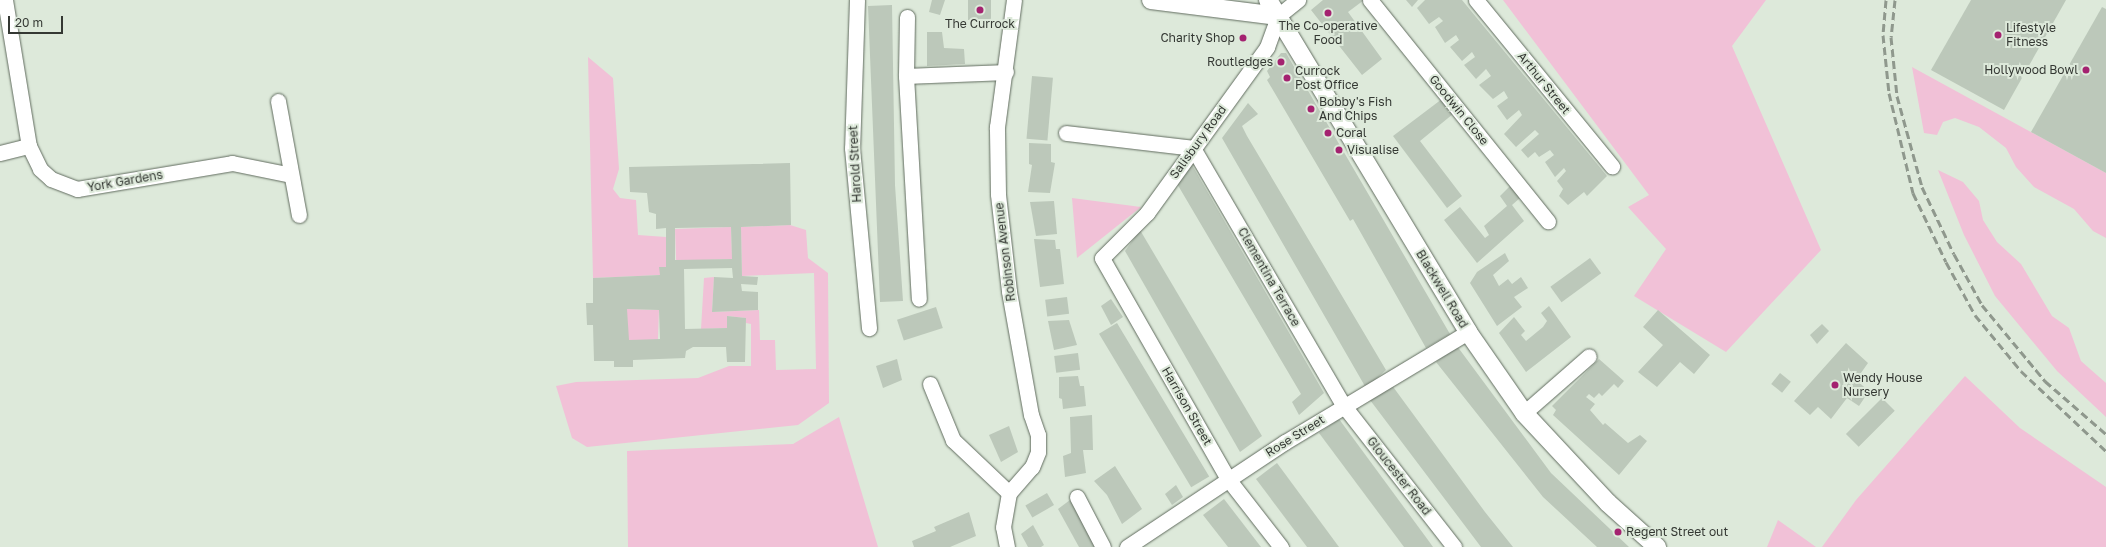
<!DOCTYPE html>
<html>
<head>
<meta charset="utf-8">
<style>
  body { margin:0 }
  #map { position:relative; width:2106px; height:547px; overflow:hidden; background:#dde9da; font-family:"Golos Text",sans-serif }
  div>[style] { position:absolute }
  [style*='--x'] { left:calc(var(--x)*1px); top:calc(var(--y)*1px); width:calc(var(--w)*1px); rotate:calc(var(--a)*1deg) }
  .green>* { inset:0; background:#f1c1d7; transform-origin:0 0 }
  .building>* { inset:0; background:#bcc8ba; transform-origin:0 0 }
  .roads { filter:drop-shadow(0 0 1px #616c5f) drop-shadow(0 0 1px #616c5f) }
  .minor>* { height:15px; margin:-7.5px; padding:0 7.5px; transform-origin:7.5px; border-radius:7.5px; background:#fff }
  .tertiary>* { height:18px; margin:-9px; padding:0 9px; transform-origin:9px; border-radius:9px; background:#fff }
  .rail>* { height:3px; margin-top:-1.5px; transform-origin:0; background:repeating-linear-gradient(90deg,#8f988d 0 8px,transparent 0 12px) }
  .dots>* { width:11px; height:11px; translate:-50% -50%; box-sizing:border-box; border:2px solid #dde9da; border-radius:50% }
  span { translate:-50% -50%; white-space:nowrap; text-align:center; line-height:1.15; -webkit-text-stroke:4px #dde9da; paint-order:stroke }
  .poi-label { font-size:12px; color:#343833 }
  .left { translate:0 -50%; text-align:left }
  .right { translate:-100% -50%; text-align:right }
  .street-label { font-size:12px; color:#343833 }
  .scale { position:absolute; left:8px; top:16px; width:55px; height:18px; box-sizing:border-box; border:2px solid #343833; border-top:0; padding-left:5px; font-size:12px; line-height:14px; white-space:nowrap; color:#343833; -webkit-text-stroke:3px #dde9da; paint-order:stroke }
</style>
</head>
<body>
<div id="map">
  <div class="green">
    <i style="clip-path:polygon(1503px 0,1766px 0,1732px 46px,1821px 250px,1726px 352px,1634px 296px,1666px 249px,1628px 207px,1649px 195px)"></i>
    <i style="clip-path:polygon(588px 57px,613px 78px,619px 169px,613px 189px,620px 198px,636px 200px,638px 235px,666px 237px,666px 267px,660px 275px,593px 278px)"></i>
    <i style="clip-path:polygon(1912px 67px,2106px 173px,2106px 238px,2093px 231px,2074px 209px,2034px 187px,2016px 167px,2006px 148px,1979px 127px,1955px 118px,1943px 122px,1937px 135px,1924px 133px)"></i>
    <i style="clip-path:polygon(1938px 170px,1963px 182px,1979px 201px,1983px 220px,1997px 242px,2021px 264px,2052px 316px,2069px 328px,2081px 361px,2106px 383px,2106px 417px,2057px 371px,1995px 296px,1964px 235px)"></i>
    <i style="clip-path:polygon(1072px 198px,1141px 207px,1077px 258px)"></i>
    <i style="clip-path:polygon(790px 225px,806px 230px,808px 258px,828px 273px,829px 403px,798px 425px,587px 447px,572px 438px,556px 386px,576px 382px,698px 378px,729px 366px,751px 366px,751px 324px,746px 323px,746px 318px,727px 316px,727px 328px,701px 329px,704px 278px,714px 277px,712px 312px,759px 310px,760px 340px,775px 340px,776px 370px,816px 369px,814px 273px,742px 276px,741px 227px)"></i>
    <i style="left:731px;top:227px;width:32px;height:56px;rotate:88deg"></i>
    <i style="left:627px;top:309px;width:32px;height:31px;rotate:2deg"></i>
    <i style="clip-path:polygon(1965px 376px,2020px 428px,2106px 487px,2106px 547px,1822px 547px,1856px 500px)"></i>
    <i style="clip-path:polygon(839px 417px,878px 547px,628px 547px,627px 451px,793px 444px)"></i>
    <i style="clip-path:polygon(1778px 520px,1816px 547px,1767px 547px)"></i>
  </div>
  <div class="building">
    <i style="clip-path:polygon(932px 0,945px 0,940px 15px,929px 12px)"></i>
    <i style="left:968px;top:0;width:23px;height:20px"></i>
    <i style="clip-path:polygon(1323px 0,1364px 0,1348px 12px,1382px 59px,1362px 75px,1311px 10px)"></i>
    <i style="clip-path:polygon(1406px 0,1418px 0,1412px 7px)"></i>
    <i style="clip-path:polygon(1425px 0,1462px 0,1607px 176px,1587px 196px,1584px 192px,1568px 205px,1559px 196px,1563px 189px,1557px 181px,1566px 171px,1564px 168px,1555px 177px,1545px 162px,1554px 155px,1550px 150px,1539px 157px,1535px 152px,1528px 158px,1521px 150px,1539px 134px,1535px 130px,1516px 147px,1504px 134px,1522px 115px,1519px 110px,1507px 120px,1497px 106px,1508px 98px,1504px 91px,1493px 99px,1479px 85px,1491px 76px,1486px 69px,1476px 79px,1464px 65px,1475px 57px,1472px 52px,1462px 61px,1450px 47px,1459px 40px,1456px 35px,1445px 43px,1435px 27px,1443px 21px,1439px 17px,1429px 24px,1417px 8px)"></i>
    <i style="clip-path:polygon(1971px 0,2066px 0,2004px 110px,1931px 70px)"></i>
    <i style="clip-path:polygon(892px 5px,895px 185px,903px 301px,880px 302px,868px 6px)"></i>
    <i style="clip-path:polygon(2102px 7px,2106px 9px,2106px 173px,2031px 132px)"></i>
    <i style="clip-path:polygon(927px 32px,942px 32px,944px 48px,964px 49px,965px 64px,927px 66px)"></i>
    <i style="clip-path:polygon(1281px 53px,1286px 53px,1450px 334px,1426px 348px,1353px 219px,1350px 221px,1267px 80px,1270px 77px,1267px 71px)"></i>
    <i style="left:1032px;top:76px;width:21px;height:63px;rotate:5deg"></i>
    <i style="clip-path:polygon(1442px 99px,1453px 114px,1420px 141px,1462px 196px,1447px 208px,1393px 136px)"></i>
    <i style="clip-path:polygon(1248px 103px,1258px 114px,1242px 126px,1247px 136px,1386px 370px,1366px 388px,1222px 138px)"></i>
    <i style="clip-path:polygon(1029px 143px,1051px 144px,1051px 162px,1055px 163px,1050px 193px,1028px 192px,1032px 165px,1029px 164px)"></i>
    <i style="clip-path:polygon(evenodd,790px 163px,791px 225px,741px 227px,742px 276px,758px 277px,757px 285px,741px 284px,742px 291px,758px 292px,758px 310px,712px 312px,714px 277px,733px 278px,732px 268px,684px 269px,685px 329px,727px 328px,727px 316px,746px 318px,745px 362px,727px 362px,726px 347px,693px 347px,686px 351px,685px 358px,633px 360px,633px 367px,614px 367px,614px 361px,594px 361px,593px 325px,587px 325px,586px 303px,593px 303px,593px 278px,660px 275px,659px 267px,666px 267px,666px 228px,656px 229px,656px 214px,649px 212px,647px 193px,630px 192px,629px 167px,790px 163px,731px 227px,732px 259px,675px 260px,675px 228px,731px 227px,790px 163px,627px 309px,659px 310px,660px 339px,629px 340px,627px 309px)"></i>
    <i style="clip-path:polygon(1192px 165px,1324px 393px,1299px 415px,1292px 402px,1301px 394px,1176px 182px)"></i>
    <i style="clip-path:polygon(1510px 186px,1520px 198px,1512px 205px,1524px 221px,1477px 263px,1444px 220px,1460px 207px,1485px 238px,1489px 235px,1484px 226px,1507px 206px,1500px 196px)"></i>
    <i style="clip-path:polygon(1054px 201px,1057px 234px,1036px 236px,1030px 202px)"></i>
    <i style="clip-path:polygon(1140px 230px,1262px 436px,1240px 452px,1125px 251px)"></i>
    <i style="clip-path:polygon(1034px 239px,1055px 240px,1056px 249px,1060px 249px,1064px 284px,1040px 287px)"></i>
    <i style="clip-path:polygon(1505px 253px,1509px 261px,1493px 275px,1499px 286px,1508px 279px,1512px 284px,1521px 277px,1528px 288px,1514px 297px,1522px 307px,1497px 326px,1470px 283px,1477px 272px)"></i>
    <i style="left:1590px;top:258px;width:19px;height:49px;rotate:54deg"></i>
    <i style="left:1067px;top:297px;width:17px;height:22px;rotate:83deg"></i>
    <i style="clip-path:polygon(1111px 299px,1123px 317px,1111px 325px,1101px 306px)"></i>
    <i style="clip-path:polygon(1549px 306px,1571px 337px,1526px 372px,1499px 333px,1514px 317px,1525px 331px,1521px 335px,1526px 341px,1543px 327px,1547px 321px,1541px 313px)"></i>
    <i style="left:936px;top:307px;width:22px;height:41px;rotate:72deg"></i>
    <i style="clip-path:polygon(1658px 310px,1710px 355px,1694px 374px,1680px 362px,1657px 387px,1638px 372px,1663px 345px,1643px 327px)"></i>
    <i style="clip-path:polygon(1069px 320px,1077px 345px,1054px 350px,1048px 321px)"></i>
    <i style="left:1117px;top:323px;width:179px;height:21px;rotate:59deg"></i>
    <i style="clip-path:polygon(1822px 324px,1829px 331px,1817px 344px,1810px 335px)"></i>
    <i style="clip-path:polygon(1846px 343px,1868px 363px,1856px 380px,1869px 391px,1859px 406px,1847px 398px,1831px 419px,1818px 407px,1810px 415px,1794px 401px)"></i>
    <i style="clip-path:polygon(1457px 346px,1551px 473px,1629px 547px,1597px 547px,1543px 497px,1436px 362px)"></i>
    <i style="left:1078px;top:353px;width:17px;height:24px;rotate:83deg"></i>
    <i style="clip-path:polygon(897px 359px,902px 380px,883px 388px,876px 366px)"></i>
    <i style="clip-path:polygon(1599px 359px,1624px 381px,1618px 388px,1614px 384px,1602px 396px,1599px 393px,1594px 398px,1589px 394px,1586px 397px,1595px 404px,1590px 410px,1603px 425px,1605px 423px,1628px 443px,1640px 435px,1647px 441px,1619px 475px,1553px 415px,1556px 410px,1552px 406px)"></i>
    <i style="left:1780px;top:373px;width:14px;height:14px;rotate:39deg"></i>
    <i style="clip-path:polygon(1078px 376px,1080px 386px,1084px 386px,1086px 406px,1063px 409px,1062px 399px,1059px 398px,1059px 377px)"></i>
    <i style="clip-path:polygon(1391px 384px,1485px 512px,1513px 547px,1481px 547px,1370px 400px)"></i>
    <i style="left:1882px;top:398px;width:18px;height:51px;rotate:45deg"></i>
    <i style="clip-path:polygon(1092px 415px,1093px 450px,1083px 450px,1086px 473px,1065px 477px,1063px 456px,1071px 453px,1070px 417px)"></i>
    <i style="clip-path:polygon(1339px 419px,1428px 540px,1433px 547px,1404px 547px,1319px 433px)"></i>
    <i style="clip-path:polygon(1009px 426px,1018px 452px,1001px 462px,989px 435px)"></i>
    <i style="clip-path:polygon(1277px 463px,1339px 547px,1307px 547px,1256px 479px)"></i>
    <i style="clip-path:polygon(1115px 466px,1142px 509px,1122px 524px,1107px 495px,1094px 481px)"></i>
    <i style="clip-path:polygon(1176px 485px,1183px 497px,1172px 505px,1165px 494px)"></i>
    <i style="left:1047px;top:493px;width:14px;height:25px;rotate:60deg"></i>
    <i style="clip-path:polygon(1224px 499px,1261px 547px,1228px 547px,1203px 515px)"></i>
    <i style="clip-path:polygon(1070px 500px,1099px 547px,1079px 547px,1058px 509px)"></i>
    <i style="clip-path:polygon(969px 512px,976px 536px,950px 547px,914px 547px,912px 541px,936px 531px,934px 527px)"></i>
    <i style="clip-path:polygon(1033px 525px,1044px 545px,1041px 547px,1028px 547px,1021px 534px)"></i>
  </div>
  <div class="roads">
    <div class="minor">
      <i style="--x:5;--y:0;--w:148;--a:80.7"></i>
      <i style="--x:29;--y:146;--w:25;--a:64"></i>
      <i style="--x:40;--y:169;--w:15;--a:42"></i>
      <i style="--x:51;--y:179;--w:28;--a:21"></i>
      <i style="--x:77;--y:189;--w:157;--a:-9.5"></i>
      <i style="--x:232;--y:163;--w:60;--a:11.5"></i>
      <i style="--x:857;--y:0;--w:148;--a:91.9"></i>
      <i style="--x:852;--y:148;--w:181;--a:84.6"></i>
      <i style="--x:1370;--y:0;--w:284;--a:51.2"></i>
      <i style="--x:1476;--y:0;--w:215;--a:50.7"></i>
      <i style="--x:907;--y:17;--w:59;--a:91"></i>
      <i style="--x:906;--y:76;--w:223;--a:86.7"></i>
      <i style="--x:906;--y:76;--w:100;--a:-2.3"></i>
      <i style="--x:278;--y:101;--w:116;--a:79.6"></i>
      <i style="--x:1066;--y:133;--w:128;--a:6.7"></i>
      <i style="--x:1193;--y:148;--w:299;--a:59.7"></i>
      <i style="--x:1344;--y:406;--w:179;--a:52"></i>
      <i style="--x:0;--y:153;--w:30;--a:-14"></i>
      <i style="--x:930;--y:384;--w:61;--a:67.7"></i>
      <i style="--x:953;--y:440;--w:77;--a:43.4"></i>
      <i style="--x:1524;--y:413;--w:86;--a:-41.2"></i>
      <i style="--x:1009;--y:493;--w:35;--a:-49"></i>
      <i style="--x:1032;--y:467;--w:16;--a:-68"></i>
      <i style="--x:1038;--y:452;--w:17;--a:-90"></i>
      <i style="--x:1038;--y:435;--w:21;--a:-109"></i>
      <i style="--x:1031;--y:415;--w:126;--a:-100.1"></i>
      <i style="--x:1009;--y:291;--w:98;--a:-96.5"></i>
      <i style="--x:998;--y:194;--w:67;--a:-90.9"></i>
      <i style="--x:997;--y:127;--w:128;--a:-82.4"></i>
      <i style="--x:1077;--y:497;--w:56;--a:62.5"></i>
      <i style="--x:1007;--y:547;--w:20;--a:-101"></i>
      <i style="--x:1003;--y:527;--w:35;--a:-80"></i>
      <i style="--x:1127;--y:547;--w:190;--a:-33.6"></i>
      <i style="--x:1285;--y:442;--w:214;--a:-31"></i>
      <i style="--x:1281;--y:547;--w:86;--a:-127.9"></i>
      <i style="--x:1228;--y:479;--w:254;--a:-119.7"></i>
      <i style="--x:1102;--y:258;--w:64;--a:-45"></i>
      <i style="--x:1147;--y:213;--w:205;--a:-54.1"></i>
      <i style="--x:1267;--y:47;--w:33;--a:-70"></i>
      <i style="--x:1278;--y:16;--w:26;--a:-39"></i>
    </div>
    <div class="tertiary">
      <i style="--x:1151;--y:0;--w:128;--a:7.2"></i>
      <i style="--x:1268;--y:0;--w:388;--a:58.9"></i>
      <i style="--x:1468;--y:332;--w:98;--a:55.3"></i>
      <i style="--x:1524;--y:413;--w:123;--a:47"></i>
      <i style="--x:1608;--y:503;--w:66;--a:41.9"></i>
    </div>
  </div>
  <div class="rail">
    <i style="--x:1886;--y:0;--w:35;--a:95"></i>
    <i style="--x:1883;--y:35;--w:58;--a:84.1"></i>
    <i style="--x:1889;--y:93;--w:103;--a:76.5"></i>
    <i style="--x:1913;--y:193;--w:76;--a:64.4"></i>
    <i style="--x:1946;--y:262;--w:60;--a:61.3"></i>
    <i style="--x:1975;--y:315;--w:72;--a:50.6"></i>
    <i style="--x:2021;--y:371;--w:117;--a:43.3"></i>
    <i style="--x:1895;--y:0;--w:37;--a:96"></i>
    <i style="--x:1891;--y:37;--w:59;--a:84.2"></i>
    <i style="--x:1897;--y:96;--w:94;--a:74.6"></i>
    <i style="--x:1922;--y:187;--w:74;--a:64.5"></i>
    <i style="--x:1954;--y:254;--w:58;--a:61.2"></i>
    <i style="--x:1982;--y:305;--w:99;--a:50.3"></i>
    <i style="--x:2045;--y:381;--w:81;--a:41"></i>
  </div>
  <div class="dots">
    <i style="left:980px;top:10px;background:#a42270"></i>
    <i style="left:1328px;top:13px;background:#a42270"></i>
    <i style="left:1998px;top:35px;background:#a42270"></i>
    <i style="left:1243px;top:38px;background:#a42270"></i>
    <i style="left:1281px;top:62px;background:#a42270"></i>
    <i style="left:2086px;top:70px;background:#a42270"></i>
    <i style="left:1287px;top:78px;background:#a42270"></i>
    <i style="left:1311px;top:109px;background:#a42270"></i>
    <i style="left:1328px;top:133px;background:#a42270"></i>
    <i style="left:1339px;top:150px;background:#a42270"></i>
    <i style="left:1835px;top:385px;background:#a42270"></i>
    <i style="left:1618px;top:532px;background:#a42270"></i>
  </div>
  <div class="poi-label">
    <span style="left:980px;top:24px">The Currock</span>
    <span style="left:1328px;top:33px">The Co-operative<br>Food</span>
    <span class="left" style="left:2006px;top:35px">Lifestyle<br>Fitness</span>
    <span class="right" style="left:1235px;top:38px">Charity Shop</span>
    <span class="right" style="left:1273px;top:62px">Routledges</span>
    <span class="right" style="left:2078px;top:70px">Hollywood Bowl</span>
    <span class="left" style="left:1295px;top:78px">Currock<br>Post Office</span>
    <span class="left" style="left:1319px;top:109px">Bobby's Fish<br>And Chips</span>
    <span class="left" style="left:1336px;top:133px">Coral</span>
    <span class="left" style="left:1347px;top:150px">Visualise</span>
    <span class="left" style="left:1843px;top:385px">Wendy House<br>Nursery</span>
    <span class="left" style="left:1626px;top:532px">Regent Street out</span>
  </div>
  <div class="street-label">
    <span style="left:1544px;top:83px;rotate:51deg">Arthur Street</span>
    <span style="left:1459px;top:110px;rotate:51deg">Goodwin Close</span>
    <span style="left:1198px;top:142px;rotate:-54deg">Salisbury Road</span>
    <span style="left:855px;top:164px;rotate:-93deg">Harold Street</span>
    <span style="left:125px;top:181px;rotate:-10deg">York Gardens</span>
    <span style="left:1005px;top:252px;rotate:-97deg">Robinson Avenue</span>
    <span style="left:1269px;top:277px;rotate:60deg">Clementina Terrace</span>
    <span style="left:1442px;top:289px;rotate:59deg">Blackwell Road</span>
    <span style="left:1187px;top:406px;rotate:60deg">Harrison Street</span>
    <span style="left:1295px;top:436px;rotate:-32deg">Rose Street</span>
    <span style="left:1399px;top:476px;rotate:52deg">Gloucester Road</span>
  </div>
  <div class="scale">20 m</div>
</div>
</body>
</html>
